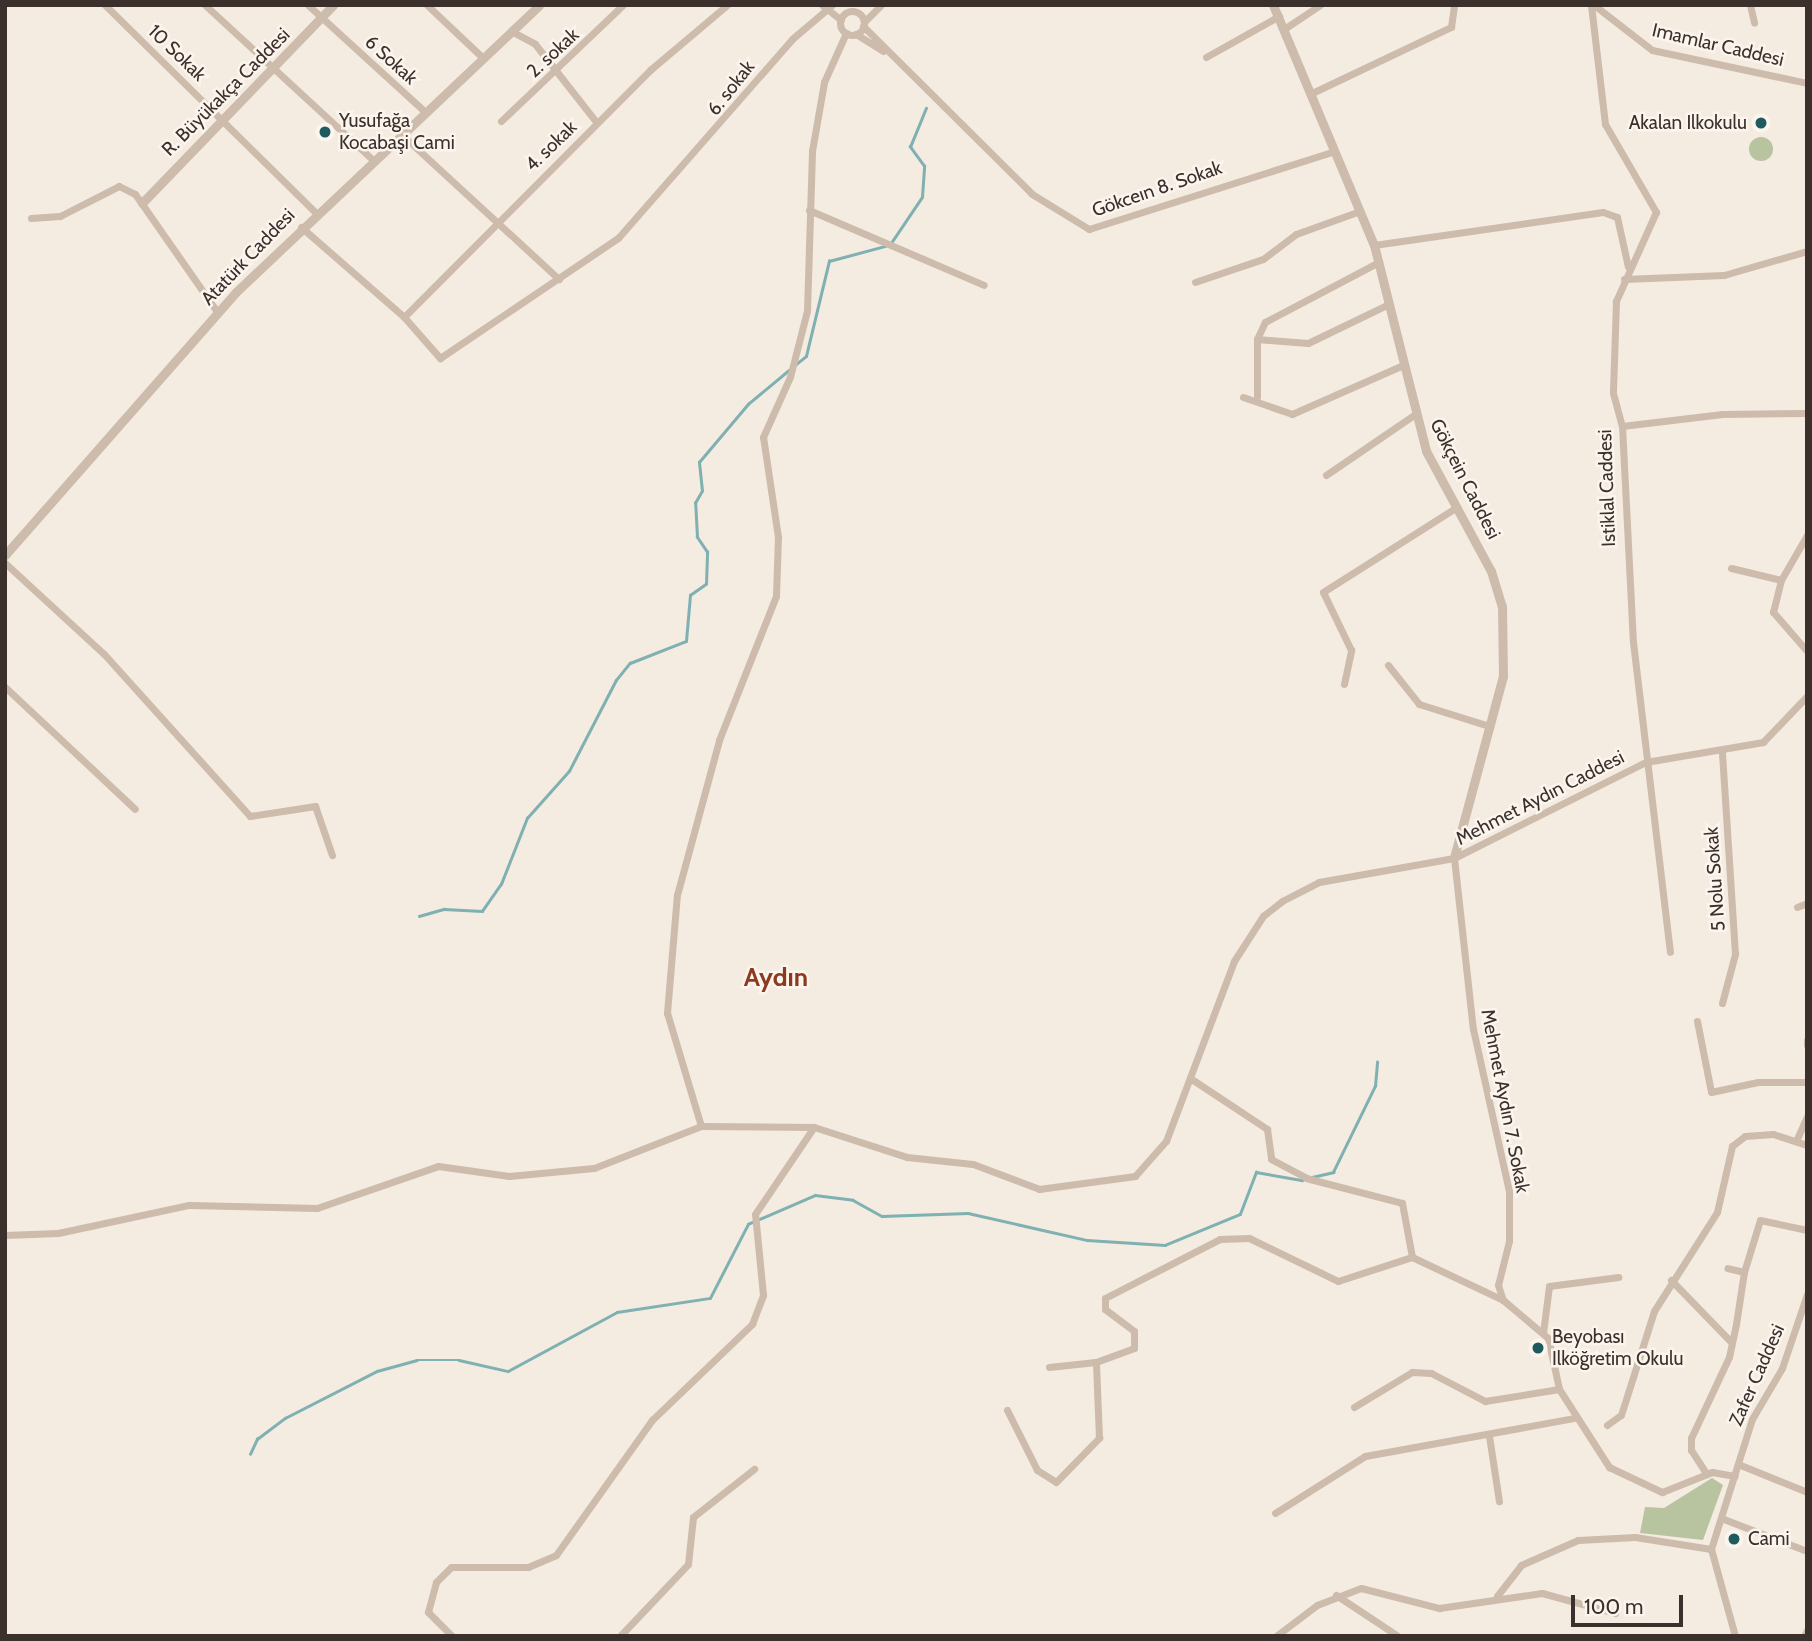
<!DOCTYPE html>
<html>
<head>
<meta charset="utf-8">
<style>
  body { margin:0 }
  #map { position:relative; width:1812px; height:1641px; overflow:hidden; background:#f4ebe1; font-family:Cabin,sans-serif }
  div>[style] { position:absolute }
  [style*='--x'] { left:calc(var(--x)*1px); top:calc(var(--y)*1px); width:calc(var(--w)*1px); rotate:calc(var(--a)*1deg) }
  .green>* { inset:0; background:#b8c4a0 }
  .round { border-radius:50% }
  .stream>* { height:2.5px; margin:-1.25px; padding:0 1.25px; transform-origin:1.25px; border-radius:1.25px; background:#7fb0b2 }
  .minor>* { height:7px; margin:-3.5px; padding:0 3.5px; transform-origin:3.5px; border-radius:3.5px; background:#cdbbac }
  .minor>.ring { margin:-3.5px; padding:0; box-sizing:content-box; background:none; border:7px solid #cdbbac; border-radius:50% }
  .tertiary>* { height:9px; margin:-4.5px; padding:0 4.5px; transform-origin:4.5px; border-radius:4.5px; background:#cdbbac }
  .dots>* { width:19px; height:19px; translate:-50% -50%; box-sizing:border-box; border:4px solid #fbf5ee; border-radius:50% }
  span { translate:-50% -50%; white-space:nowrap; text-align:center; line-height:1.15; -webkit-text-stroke:5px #fbf5ee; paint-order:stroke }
  .street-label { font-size:19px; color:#3b302b }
  .poi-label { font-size:19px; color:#3b302b }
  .left { translate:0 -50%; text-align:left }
  .right { translate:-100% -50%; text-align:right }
  .district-label { font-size:26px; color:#8c3b22; font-weight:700 }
  .frame { position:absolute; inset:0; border:7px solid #3b302b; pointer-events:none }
  .scale { position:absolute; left:1571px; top:1595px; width:112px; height:32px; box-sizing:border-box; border:4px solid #3b302b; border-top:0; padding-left:9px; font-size:21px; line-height:24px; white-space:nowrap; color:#3b302b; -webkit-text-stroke:5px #fbf5ee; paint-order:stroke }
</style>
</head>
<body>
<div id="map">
  <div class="green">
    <i class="round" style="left:1749px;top:137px;width:24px;height:24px"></i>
    <i style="clip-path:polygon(1712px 1478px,1723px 1485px,1703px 1540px,1640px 1533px,1645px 1507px,1664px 1508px)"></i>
  </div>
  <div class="stream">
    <i style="--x:891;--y:243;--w:55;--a:-56"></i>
    <i style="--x:922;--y:197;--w:31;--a:-86"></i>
    <i style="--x:924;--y:166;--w:24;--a:-126"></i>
    <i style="--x:910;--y:147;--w:42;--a:-67.7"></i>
    <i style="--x:795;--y:365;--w:14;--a:-39"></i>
    <i style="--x:806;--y:356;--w:98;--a:-76.4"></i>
    <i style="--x:829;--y:261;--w:58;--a:-15"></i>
    <i style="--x:419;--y:916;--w:26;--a:-16"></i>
    <i style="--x:444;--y:909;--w:38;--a:3"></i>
    <i style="--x:482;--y:911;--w:33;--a:-55"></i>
    <i style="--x:501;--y:884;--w:71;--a:-68.5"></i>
    <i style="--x:527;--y:818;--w:63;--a:-48.2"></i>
    <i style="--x:569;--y:771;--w:102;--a:-62.7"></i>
    <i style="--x:616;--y:680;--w:22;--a:-51"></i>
    <i style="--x:630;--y:663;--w:60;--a:-21.4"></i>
    <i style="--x:686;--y:641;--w:46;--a:-85"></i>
    <i style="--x:690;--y:595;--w:19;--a:-35"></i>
    <i style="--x:706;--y:584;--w:32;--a:-88"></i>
    <i style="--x:707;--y:552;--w:18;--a:-124"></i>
    <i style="--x:697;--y:537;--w:34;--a:-93"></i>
    <i style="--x:695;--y:503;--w:14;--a:-60"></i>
    <i style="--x:702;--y:491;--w:29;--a:-96"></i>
    <i style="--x:699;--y:462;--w:76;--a:-49.8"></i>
    <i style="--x:748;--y:404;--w:53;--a:-39.7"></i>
    <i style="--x:1312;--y:1177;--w:22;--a:-13"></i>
    <i style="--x:1333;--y:1172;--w:96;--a:-64"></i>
    <i style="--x:1375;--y:1086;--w:24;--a:-85"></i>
    <i style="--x:250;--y:1454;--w:17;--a:-65"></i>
    <i style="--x:257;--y:1439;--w:35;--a:-37"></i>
    <i style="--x:285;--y:1418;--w:103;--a:-27.1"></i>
    <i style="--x:377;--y:1371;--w:41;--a:-15.4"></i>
    <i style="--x:417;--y:1360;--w:42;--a:0"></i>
    <i style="--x:459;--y:1360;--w:50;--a:12.7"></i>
    <i style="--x:508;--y:1371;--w:124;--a:-28.4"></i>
    <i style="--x:617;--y:1312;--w:94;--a:-8.6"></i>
    <i style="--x:710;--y:1298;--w:83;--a:-62.8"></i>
    <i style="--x:748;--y:1224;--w:73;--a:-23.4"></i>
    <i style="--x:815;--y:1195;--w:38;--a:7"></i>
    <i style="--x:853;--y:1200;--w:33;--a:29"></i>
    <i style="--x:882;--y:1216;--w:86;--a:-2"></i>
    <i style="--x:968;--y:1213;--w:122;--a:12.8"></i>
    <i style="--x:1087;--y:1240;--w:78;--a:3.7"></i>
    <i style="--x:1165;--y:1245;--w:81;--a:-22.5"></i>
    <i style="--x:1240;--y:1214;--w:45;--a:-69.1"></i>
    <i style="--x:1256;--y:1172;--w:47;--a:9.9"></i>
  </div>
  <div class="minor">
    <i style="--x:105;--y:5;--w:296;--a:44.6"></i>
    <i style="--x:205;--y:5;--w:226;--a:42.7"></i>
    <i style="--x:308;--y:5;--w:156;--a:42.4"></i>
    <i style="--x:427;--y:5;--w:74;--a:43.4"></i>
    <i style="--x:822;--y:5;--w:24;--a:38"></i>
    <i style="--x:1591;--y:5;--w:120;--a:83.3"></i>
    <i style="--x:1605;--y:124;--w:102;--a:59.9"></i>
    <i style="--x:1656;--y:212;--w:98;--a:114.2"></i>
    <i style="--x:1616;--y:301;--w:92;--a:91.9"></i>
    <i style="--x:1613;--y:393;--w:34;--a:75"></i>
    <i style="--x:1622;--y:426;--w:216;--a:87.1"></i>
    <i style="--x:1633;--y:642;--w:312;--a:83.2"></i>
    <i style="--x:1594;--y:5;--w:73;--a:37.8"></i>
    <i style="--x:1652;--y:50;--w:158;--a:12"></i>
    <i style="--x:1750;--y:5;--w:18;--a:77"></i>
    <i class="ring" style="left:840px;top:11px;width:17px;height:17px"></i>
    <i style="--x:864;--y:22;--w:24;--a:-45"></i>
    <i style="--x:863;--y:26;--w:238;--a:44.8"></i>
    <i style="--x:1032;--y:194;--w:67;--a:31.6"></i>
    <i style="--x:1089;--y:229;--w:258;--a:-17.6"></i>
    <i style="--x:1284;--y:29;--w:43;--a:-33.7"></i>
    <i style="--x:511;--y:31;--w:27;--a:28"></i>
    <i style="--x:535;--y:44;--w:100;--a:51.9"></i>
    <i style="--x:856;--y:34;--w:32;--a:32"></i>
    <i style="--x:1206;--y:57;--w:84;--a:-29.3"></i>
    <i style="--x:1312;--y:93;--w:154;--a:-25.4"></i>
    <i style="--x:1451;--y:27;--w:22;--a:-82"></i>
    <i style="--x:501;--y:121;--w:168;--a:-43.6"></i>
    <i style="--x:400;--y:133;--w:216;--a:42.6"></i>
    <i style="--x:809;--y:210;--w:190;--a:23.2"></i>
    <i style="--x:31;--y:218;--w:29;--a:-4"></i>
    <i style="--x:60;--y:216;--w:66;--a:-27"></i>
    <i style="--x:119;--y:186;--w:18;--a:27"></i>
    <i style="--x:135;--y:194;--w:145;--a:55.1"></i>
    <i style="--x:301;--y:227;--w:137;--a:41.1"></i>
    <i style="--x:404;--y:317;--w:55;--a:48.7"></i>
    <i style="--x:440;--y:358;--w:215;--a:-34"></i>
    <i style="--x:618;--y:238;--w:264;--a:-48.8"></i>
    <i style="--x:792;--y:39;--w:52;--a:-40.4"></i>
    <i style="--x:1374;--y:245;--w:231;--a:-8.2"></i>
    <i style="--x:1603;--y:212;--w:15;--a:20"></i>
    <i style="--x:1617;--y:217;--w:51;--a:77.6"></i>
    <i style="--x:1624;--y:279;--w:100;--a:-2.3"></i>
    <i style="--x:1724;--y:275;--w:86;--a:-16.1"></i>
    <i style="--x:1195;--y:282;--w:72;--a:-18.7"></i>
    <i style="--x:1263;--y:259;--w:41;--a:-37.1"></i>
    <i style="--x:1296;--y:234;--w:68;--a:-19.8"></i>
    <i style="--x:404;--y:317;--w:349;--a:-45.1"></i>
    <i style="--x:650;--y:70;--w:101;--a:-40.2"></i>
    <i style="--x:1257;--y:339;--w:51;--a:4.5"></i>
    <i style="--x:1308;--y:343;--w:90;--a:-25.7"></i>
    <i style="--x:1243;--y:397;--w:52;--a:19.1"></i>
    <i style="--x:1292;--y:414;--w:119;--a:-23.8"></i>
    <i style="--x:1257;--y:397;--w:58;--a:-90"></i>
    <i style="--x:1257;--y:339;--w:19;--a:-65"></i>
    <i style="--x:1265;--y:322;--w:129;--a:-27.8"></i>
    <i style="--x:1622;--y:426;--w:101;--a:-6.8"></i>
    <i style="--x:1722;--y:414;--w:85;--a:-0.7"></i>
    <i style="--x:1326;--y:475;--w:107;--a:-34.3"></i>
    <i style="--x:1807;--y:535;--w:52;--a:120"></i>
    <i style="--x:1781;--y:580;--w:33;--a:104"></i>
    <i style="--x:1773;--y:612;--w:52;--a:48.9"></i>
    <i style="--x:5;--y:563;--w:134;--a:42.6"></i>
    <i style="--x:104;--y:654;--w:218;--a:48"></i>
    <i style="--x:250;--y:816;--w:66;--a:-8.7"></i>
    <i style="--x:315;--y:806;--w:52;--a:70.9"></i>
    <i style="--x:1731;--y:568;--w:51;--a:13.5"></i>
    <i style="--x:1388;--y:665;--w:50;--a:51.5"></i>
    <i style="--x:1419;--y:704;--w:73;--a:17.4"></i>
    <i style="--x:1344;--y:684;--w:35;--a:-78"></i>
    <i style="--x:1351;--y:650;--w:64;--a:-115.8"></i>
    <i style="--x:1323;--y:592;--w:159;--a:-32.4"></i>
    <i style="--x:5;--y:687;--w:178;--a:43.2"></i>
    <i style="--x:1454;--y:858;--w:172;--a:83.7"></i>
    <i style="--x:1473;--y:1029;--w:166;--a:77.5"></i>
    <i style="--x:1509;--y:1191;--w:50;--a:90"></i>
    <i style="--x:1509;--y:1241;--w:45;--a:104"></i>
    <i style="--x:1498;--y:1285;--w:16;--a:72"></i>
    <i style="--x:1503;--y:1300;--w:59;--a:40.2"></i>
    <i style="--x:1548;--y:1338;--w:52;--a:77.8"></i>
    <i style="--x:1559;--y:1389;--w:93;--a:57.3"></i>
    <i style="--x:1609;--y:1467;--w:59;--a:25.3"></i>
    <i style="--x:1662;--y:1492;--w:54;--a:-21.8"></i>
    <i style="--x:1712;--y:1472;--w:23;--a:10"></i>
    <i style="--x:1797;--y:907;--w:11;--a:-22"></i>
    <i style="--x:1722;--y:1003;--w:51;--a:-75.1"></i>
    <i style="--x:1735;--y:954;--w:203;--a:-93.7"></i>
    <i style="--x:1697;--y:1021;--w:72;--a:78.8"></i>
    <i style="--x:1711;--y:1092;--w:48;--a:-12"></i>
    <i style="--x:1758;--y:1082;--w:49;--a:0"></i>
    <i style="--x:1807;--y:1040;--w:5;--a:90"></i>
    <i style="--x:1193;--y:1080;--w:89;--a:33.5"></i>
    <i style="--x:1267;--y:1129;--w:30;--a:82"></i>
    <i style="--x:1271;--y:1159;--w:40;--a:28"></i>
    <i style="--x:1306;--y:1178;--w:99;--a:14.6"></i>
    <i style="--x:1402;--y:1203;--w:55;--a:79.5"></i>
    <i style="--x:1412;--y:1257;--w:101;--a:25.3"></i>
    <i style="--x:701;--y:1126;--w:118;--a:-106.7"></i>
    <i style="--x:667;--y:1013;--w:118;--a:-85.2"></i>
    <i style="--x:677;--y:895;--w:161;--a:-74.8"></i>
    <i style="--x:719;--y:740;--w:155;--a:-68.4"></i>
    <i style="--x:776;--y:596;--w:59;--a:-88.1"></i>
    <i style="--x:778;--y:537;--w:101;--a:-98.5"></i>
    <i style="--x:763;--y:437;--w:66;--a:-65.8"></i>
    <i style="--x:790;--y:377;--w:68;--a:-75.6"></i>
    <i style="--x:807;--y:311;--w:160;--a:-88.2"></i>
    <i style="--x:812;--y:151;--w:70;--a:-80.1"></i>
    <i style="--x:824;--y:82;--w:54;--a:-65.8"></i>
    <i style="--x:1796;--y:1141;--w:27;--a:-66"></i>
    <i style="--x:5;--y:1235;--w:53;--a:-2.2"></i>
    <i style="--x:58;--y:1233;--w:134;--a:-12.1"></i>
    <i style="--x:189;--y:1205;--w:128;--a:1.3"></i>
    <i style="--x:317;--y:1208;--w:128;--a:-19.1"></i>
    <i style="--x:438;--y:1166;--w:72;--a:8"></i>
    <i style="--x:509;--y:1176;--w:85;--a:-5.4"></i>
    <i style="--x:594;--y:1168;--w:115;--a:-21.4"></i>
    <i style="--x:701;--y:1126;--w:113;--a:0.5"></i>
    <i style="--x:814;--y:1127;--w:98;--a:17.9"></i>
    <i style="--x:907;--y:1157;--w:66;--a:6.1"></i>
    <i style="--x:973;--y:1164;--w:71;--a:20.7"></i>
    <i style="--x:1039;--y:1189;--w:97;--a:-7.7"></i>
    <i style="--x:1135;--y:1176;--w:47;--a:-48.5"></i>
    <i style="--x:1166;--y:1141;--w:192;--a:-69.3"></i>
    <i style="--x:1234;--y:961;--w:54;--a:-57.2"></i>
    <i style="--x:1263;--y:916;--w:24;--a:-38"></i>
    <i style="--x:1282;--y:901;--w:42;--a:-27.2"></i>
    <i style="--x:1319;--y:882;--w:137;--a:-10.1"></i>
    <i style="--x:1454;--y:858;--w:215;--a:-26.6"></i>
    <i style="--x:1646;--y:762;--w:119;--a:-9.7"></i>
    <i style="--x:1763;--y:742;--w:64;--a:-46.3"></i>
    <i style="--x:1744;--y:1272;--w:54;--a:-72.9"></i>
    <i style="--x:1760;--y:1220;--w:48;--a:12"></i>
    <i style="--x:1671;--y:1280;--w:86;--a:45.9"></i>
    <i style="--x:1543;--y:1333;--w:47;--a:-82.7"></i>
    <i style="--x:1549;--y:1286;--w:70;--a:-7.4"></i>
    <i style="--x:1049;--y:1367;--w:47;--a:-6.1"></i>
    <i style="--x:1096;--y:1362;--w:40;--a:-20.2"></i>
    <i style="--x:1134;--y:1348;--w:17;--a:-90"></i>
    <i style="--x:1134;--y:1331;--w:36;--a:-143"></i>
    <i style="--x:1105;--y:1309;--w:11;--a:-90"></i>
    <i style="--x:1105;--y:1298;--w:129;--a:-27.2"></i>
    <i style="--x:1220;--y:1239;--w:29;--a:-2"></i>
    <i style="--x:1249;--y:1238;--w:99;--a:25.8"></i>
    <i style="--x:1338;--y:1281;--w:78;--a:-18"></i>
    <i style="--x:1354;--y:1407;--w:68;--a:-31.1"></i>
    <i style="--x:1412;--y:1372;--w:19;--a:3"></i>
    <i style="--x:1431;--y:1373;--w:61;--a:27.4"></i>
    <i style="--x:1485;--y:1401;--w:75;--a:-9.2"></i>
    <i style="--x:1007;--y:1410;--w:67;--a:63.4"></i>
    <i style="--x:1037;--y:1470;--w:22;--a:32"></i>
    <i style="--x:1056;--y:1482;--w:62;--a:-45.7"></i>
    <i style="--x:1099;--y:1438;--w:76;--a:-92.3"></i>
    <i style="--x:1607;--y:1425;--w:17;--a:-36"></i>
    <i style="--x:1621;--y:1415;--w:109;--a:-72.4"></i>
    <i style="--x:1654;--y:1311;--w:117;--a:-57.5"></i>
    <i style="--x:1717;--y:1212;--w:68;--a:-77.2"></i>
    <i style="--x:1732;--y:1146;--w:16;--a:-38"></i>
    <i style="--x:1745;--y:1136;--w:28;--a:-4"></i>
    <i style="--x:1773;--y:1134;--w:36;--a:18"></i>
    <i style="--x:1489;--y:1436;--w:66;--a:81.3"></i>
    <i style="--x:1738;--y:1464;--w:74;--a:22.1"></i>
    <i style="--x:1706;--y:1473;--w:27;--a:-123"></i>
    <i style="--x:1691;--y:1450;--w:12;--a:-90"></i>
    <i style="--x:1691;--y:1438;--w:89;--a:-64.9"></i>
    <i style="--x:1729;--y:1357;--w:34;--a:-78"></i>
    <i style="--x:1736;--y:1324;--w:53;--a:-81.3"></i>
    <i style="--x:1744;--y:1272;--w:17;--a:-167"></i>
    <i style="--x:1275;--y:1513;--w:107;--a:-32.3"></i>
    <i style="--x:1365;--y:1456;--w:213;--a:-10.3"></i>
    <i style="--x:1721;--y:1518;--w:92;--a:21"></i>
    <i style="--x:1336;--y:1595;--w:74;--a:33.5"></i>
    <i style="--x:1497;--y:1596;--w:39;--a:-52"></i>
    <i style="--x:1521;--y:1565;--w:62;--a:-23.7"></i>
    <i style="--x:1578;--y:1540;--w:57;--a:-3"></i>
    <i style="--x:1635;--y:1537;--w:77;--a:9"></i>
    <i style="--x:452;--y:1636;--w:34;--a:-135"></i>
    <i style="--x:428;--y:1612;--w:31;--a:-75"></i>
    <i style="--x:436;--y:1582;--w:21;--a:-45"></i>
    <i style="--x:451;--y:1567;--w:77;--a:0"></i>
    <i style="--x:528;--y:1567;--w:30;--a:-23"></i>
    <i style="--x:556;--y:1555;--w:166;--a:-54.6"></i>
    <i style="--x:652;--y:1420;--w:139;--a:-43.8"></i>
    <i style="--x:752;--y:1324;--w:31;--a:-69"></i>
    <i style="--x:763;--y:1295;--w:81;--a:-95.6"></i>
    <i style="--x:755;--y:1214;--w:105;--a:-55.9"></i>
    <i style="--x:620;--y:1636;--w:99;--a:-46.6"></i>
    <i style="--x:688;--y:1564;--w:47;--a:-83.9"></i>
    <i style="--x:693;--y:1517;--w:78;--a:-38.2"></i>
    <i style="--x:1276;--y:1636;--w:51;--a:-37.1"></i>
    <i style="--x:1317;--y:1605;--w:47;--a:-21.1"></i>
    <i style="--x:1361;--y:1588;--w:81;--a:14.4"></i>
    <i style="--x:1439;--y:1608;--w:104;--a:-8.3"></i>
    <i style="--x:1542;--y:1593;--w:76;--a:15.3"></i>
    <i style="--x:1735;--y:1636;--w:90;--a:-105.4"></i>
    <i style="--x:1711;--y:1549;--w:136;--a:-72.5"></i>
    <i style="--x:1752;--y:1419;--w:59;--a:-59.5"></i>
    <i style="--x:1782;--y:1368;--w:78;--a:-71.3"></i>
    <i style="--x:1804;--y:1636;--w:7;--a:-63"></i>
  </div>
  <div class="tertiary">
    <i style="--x:1273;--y:5;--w:260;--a:67.2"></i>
    <i style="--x:1374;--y:245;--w:212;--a:75.8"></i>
    <i style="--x:1426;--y:451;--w:136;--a:61.6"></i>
    <i style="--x:1491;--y:571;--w:37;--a:73"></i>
    <i style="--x:1502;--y:606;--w:70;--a:89.2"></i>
    <i style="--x:1503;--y:676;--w:188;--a:105.1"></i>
    <i style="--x:142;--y:203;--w:275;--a:-46"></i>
    <i style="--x:5;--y:555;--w:350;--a:-48.7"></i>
    <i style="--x:236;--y:292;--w:417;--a:-43.4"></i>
  </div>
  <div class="dots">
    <i style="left:1761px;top:123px;background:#1f5a5e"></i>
    <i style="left:325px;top:132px;background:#1f5a5e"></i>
    <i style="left:1538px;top:1348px;background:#1f5a5e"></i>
    <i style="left:1734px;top:1539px;background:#1f5a5e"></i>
  </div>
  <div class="street-label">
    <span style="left:1718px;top:45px;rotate:13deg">Imamlar Caddesi</span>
    <span style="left:177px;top:53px;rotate:44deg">10 Sokak</span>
    <span style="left:553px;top:53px;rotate:-43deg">2. sokak</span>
    <span style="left:391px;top:60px;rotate:42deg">6 Sokak</span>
    <span style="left:731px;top:88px;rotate:-52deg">6. sokak</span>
    <span style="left:226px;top:92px;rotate:-45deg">R. Büyükakça Caddesi</span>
    <span style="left:551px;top:146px;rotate:-44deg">4. sokak</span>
    <span style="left:1157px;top:189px;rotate:-19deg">Gökceın 8. Sokak</span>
    <span style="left:248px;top:257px;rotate:-46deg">Atatürk Caddesi</span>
    <span style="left:1465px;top:479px;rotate:63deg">Gökçein Caddesi</span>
    <span style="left:1607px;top:488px;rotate:-92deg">Istiklal Caddesi</span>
    <span style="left:1540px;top:798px;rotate:-27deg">Mehmet Aydın Caddesi</span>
    <span style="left:1715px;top:879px;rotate:-94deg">5 Nolu Sokak</span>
    <span style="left:1505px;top:1101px;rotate:79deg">Mehmet Aydın 7. Sokak</span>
    <span style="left:1757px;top:1375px;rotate:-66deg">Zafer Caddesi</span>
  </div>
  <div class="poi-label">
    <span class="left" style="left:339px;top:132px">Yusufağa<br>Kocabaşi Cami</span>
    <span class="right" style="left:1747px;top:123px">Akalan Ilkokulu</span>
    <span class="left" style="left:1552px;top:1348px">Beyobası<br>Ilköğretim Okulu</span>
    <span class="left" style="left:1748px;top:1539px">Cami</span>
  </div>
  <div class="district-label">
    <span style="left:776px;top:978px">Aydın</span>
  </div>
  <div class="frame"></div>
  <div class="scale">100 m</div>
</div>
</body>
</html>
